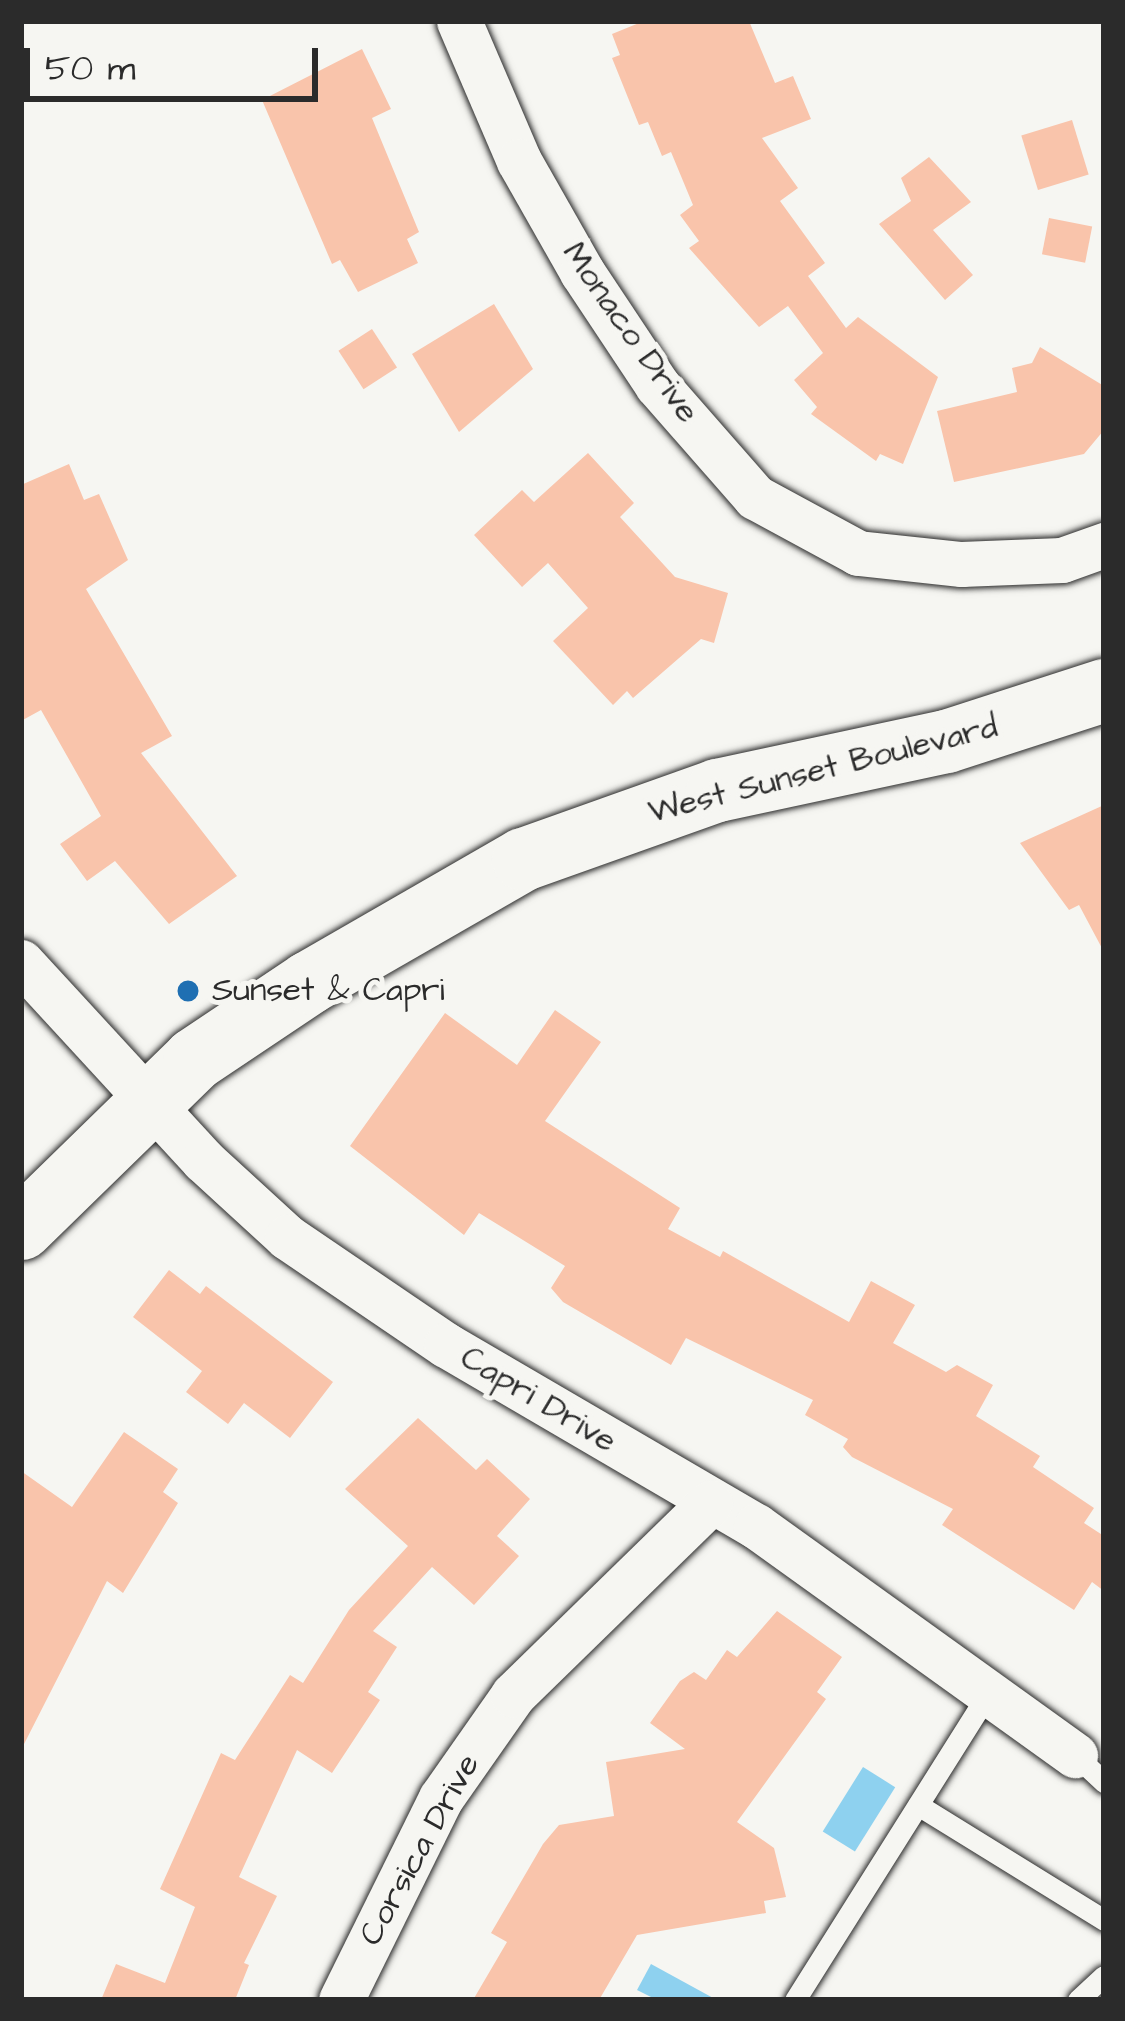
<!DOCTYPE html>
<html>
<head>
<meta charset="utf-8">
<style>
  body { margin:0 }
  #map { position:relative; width:1125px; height:2021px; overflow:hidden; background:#f6f6f2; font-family:"Architects Daughter",sans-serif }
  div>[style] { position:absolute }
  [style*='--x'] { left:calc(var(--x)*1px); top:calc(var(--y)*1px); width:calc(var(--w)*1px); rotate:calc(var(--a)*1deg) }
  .water>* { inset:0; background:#8ed1ef; transform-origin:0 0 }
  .building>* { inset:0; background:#f9c4ab; transform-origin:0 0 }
  .roads { filter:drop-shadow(0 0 3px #2b2b2b) drop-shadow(0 0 3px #2b2b2b) }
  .lane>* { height:21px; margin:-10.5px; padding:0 10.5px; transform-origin:10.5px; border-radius:10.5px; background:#f6f6f2 }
  .street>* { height:45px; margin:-22.5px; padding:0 22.5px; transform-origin:22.5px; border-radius:22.5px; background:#f6f6f2 }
  .secondary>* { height:63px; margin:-31.5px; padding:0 31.5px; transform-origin:31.5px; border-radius:31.5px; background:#f6f6f2 }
  .dots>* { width:33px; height:33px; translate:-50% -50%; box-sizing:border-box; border:6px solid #f6f6f2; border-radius:50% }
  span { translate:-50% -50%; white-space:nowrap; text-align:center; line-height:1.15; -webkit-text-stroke:10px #f6f6f2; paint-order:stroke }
  .street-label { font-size:33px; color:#2b2b2b }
  .poi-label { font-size:33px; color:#2b2b2b }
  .left { translate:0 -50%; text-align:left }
  .frame { position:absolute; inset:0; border:24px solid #2b2b2b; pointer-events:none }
  .scale { position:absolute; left:24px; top:48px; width:294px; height:54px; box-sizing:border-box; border:6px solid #2b2b2b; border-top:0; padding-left:15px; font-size:36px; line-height:42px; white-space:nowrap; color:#2b2b2b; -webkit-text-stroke:9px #f6f6f2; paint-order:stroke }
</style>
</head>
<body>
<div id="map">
  <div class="water">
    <i style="left:863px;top:1767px;width:38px;height:76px;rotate:32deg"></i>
    <i style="clip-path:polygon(651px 1964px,715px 1999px,715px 2000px,657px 2000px,637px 1990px)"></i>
  </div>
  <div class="building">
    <i style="clip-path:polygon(644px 21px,749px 21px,775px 83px,793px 76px,811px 119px,762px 138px,798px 188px,780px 201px,825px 263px,808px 276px,846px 328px,858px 317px,938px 377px,903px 464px,880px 454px,876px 461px,811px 414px,817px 407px,794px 380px,823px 353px,788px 306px,759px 327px,689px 248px,699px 241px,680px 215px,693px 205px,671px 152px,662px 156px,648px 122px,639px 125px,612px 58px,620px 55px,612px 34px)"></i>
    <i style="clip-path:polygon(362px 49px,391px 109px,372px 118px,419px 232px,407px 239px,418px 263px,358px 292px,340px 260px,332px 264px,262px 100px)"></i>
    <i style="left:1072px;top:120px;width:57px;height:53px;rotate:73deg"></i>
    <i style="clip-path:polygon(929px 157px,971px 202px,933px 230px,973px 275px,945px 300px,879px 224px,911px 201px,901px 178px)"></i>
    <i style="left:1049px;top:218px;width:44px;height:37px;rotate:11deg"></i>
    <i style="clip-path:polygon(494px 304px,533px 369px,459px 432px,412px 354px)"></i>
    <i style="left:372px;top:329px;width:46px;height:40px;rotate:57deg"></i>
    <i style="clip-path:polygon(1040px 347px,1104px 386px,1104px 430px,1084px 454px,954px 482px,937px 411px,1017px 392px,1012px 368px,1032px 363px)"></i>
    <i style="clip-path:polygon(588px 453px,634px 503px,620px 517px,675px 577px,728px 593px,714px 643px,701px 639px,633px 698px,627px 691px,613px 705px,553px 641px,588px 608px,548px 563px,522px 587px,474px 535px,522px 490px,534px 502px)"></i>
    <i style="clip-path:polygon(69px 464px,84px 500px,99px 494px,128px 560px,86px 589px,172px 736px,141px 753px,237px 876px,169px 924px,115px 861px,87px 881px,60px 844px,101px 816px,41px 710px,21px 721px,21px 485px)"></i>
    <i style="clip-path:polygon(1104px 805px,1104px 952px,1079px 905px,1069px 910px,1020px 843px)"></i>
    <i style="clip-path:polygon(555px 1010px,601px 1042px,545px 1121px,680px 1208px,668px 1229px,720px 1257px,723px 1251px,849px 1322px,871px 1281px,915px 1305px,893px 1343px,946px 1372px,957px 1365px,993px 1385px,976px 1416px,1040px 1456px,1033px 1467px,1094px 1508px,1084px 1523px,1104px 1536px,1104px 1591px,1092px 1582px,1074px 1610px,942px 1525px,953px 1509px,852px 1457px,843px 1447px,848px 1439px,805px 1415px,813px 1400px,686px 1338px,671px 1365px,563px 1302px,551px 1288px,565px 1266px,479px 1213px,464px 1235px,350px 1146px,445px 1013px,517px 1065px)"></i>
    <i style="clip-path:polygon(169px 1270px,200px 1294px,206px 1286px,333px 1382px,290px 1438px,244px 1403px,228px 1424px,186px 1392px,202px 1371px,133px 1317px)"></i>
    <i style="clip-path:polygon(418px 1418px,476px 1470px,487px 1459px,530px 1499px,497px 1536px,519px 1556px,474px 1605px,432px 1567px,373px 1631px,397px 1647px,368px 1692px,380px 1700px,332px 1773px,297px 1750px,239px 1877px,277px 1896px,244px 1963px,249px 1965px,235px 2000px,101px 2000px,116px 1964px,165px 1983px,195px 1907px,160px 1889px,221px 1753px,235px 1760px,290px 1675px,303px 1683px,349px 1610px,408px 1546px,345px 1489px)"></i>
    <i style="clip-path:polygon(124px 1432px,178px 1469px,163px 1492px,178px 1503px,123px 1593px,107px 1581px,21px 1750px,21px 1471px,72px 1507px)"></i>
    <i style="clip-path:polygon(777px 1611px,842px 1657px,817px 1692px,826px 1699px,737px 1822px,774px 1848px,786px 1897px,764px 1901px,766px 1913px,637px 1935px,599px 2000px,473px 2000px,507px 1942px,491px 1933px,543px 1844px,559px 1825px,614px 1816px,606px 1762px,685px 1749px,650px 1723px,680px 1681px,694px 1672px,706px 1680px,727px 1650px,737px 1657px)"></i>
  </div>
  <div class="roads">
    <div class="lane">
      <i style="--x:1075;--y:1755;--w:40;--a:43"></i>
      <i style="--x:918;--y:1805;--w:219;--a:31.7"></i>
      <i style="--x:795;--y:2000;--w:363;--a:-57.8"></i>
      <i style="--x:1078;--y:2000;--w:35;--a:-43"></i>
    </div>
    <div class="street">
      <i style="--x:459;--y:21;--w:152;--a:66.8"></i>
      <i style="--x:519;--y:161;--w:128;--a:60.4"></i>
      <i style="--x:582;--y:272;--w:136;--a:56.4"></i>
      <i style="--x:657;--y:385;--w:149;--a:48.8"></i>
      <i style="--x:755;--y:497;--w:117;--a:28.5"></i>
      <i style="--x:858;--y:553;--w:104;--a:6.1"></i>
      <i style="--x:961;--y:564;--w:101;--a:-2.3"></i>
      <i style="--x:1062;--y:560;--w:45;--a:-19.7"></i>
      <i style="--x:21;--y:962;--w:269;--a:47.4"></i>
      <i style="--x:203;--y:1160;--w:114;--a:42.5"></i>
      <i style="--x:287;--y:1237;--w:192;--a:34.2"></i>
      <i style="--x:446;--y:1345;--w:359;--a:30.3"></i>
      <i style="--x:756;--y:1526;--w:393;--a:35.7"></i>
      <i style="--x:341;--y:2000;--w:225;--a:-63.7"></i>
      <i style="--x:441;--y:1798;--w:126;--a:-55"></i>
      <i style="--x:513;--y:1695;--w:275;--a:-44.3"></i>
    </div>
    <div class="secondary">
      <i style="--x:21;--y:1228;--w:242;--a:-44.3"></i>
      <i style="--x:194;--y:1059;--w:138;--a:-33.8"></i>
      <i style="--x:309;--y:982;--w:247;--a:-29.9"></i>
      <i style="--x:523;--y:859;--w:206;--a:-19.6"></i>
      <i style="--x:717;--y:790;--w:234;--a:-12.1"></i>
      <i style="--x:946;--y:741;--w:166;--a:-17.9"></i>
    </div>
  </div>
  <div class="dots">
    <i style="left:188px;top:991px;background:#1f6fb2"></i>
  </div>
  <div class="street-label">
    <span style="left:630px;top:333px;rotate:55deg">Monaco Drive</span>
    <span style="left:823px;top:770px;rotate:-14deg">West Sunset Boulevard</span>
    <span style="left:538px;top:1400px;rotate:31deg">Capri Drive</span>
    <span style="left:420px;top:1850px;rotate:-61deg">Corsica Drive</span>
  </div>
  <div class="poi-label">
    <span class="left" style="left:212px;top:991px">Sunset &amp; Capri</span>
  </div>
  <div class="frame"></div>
  <div class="scale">50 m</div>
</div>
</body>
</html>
